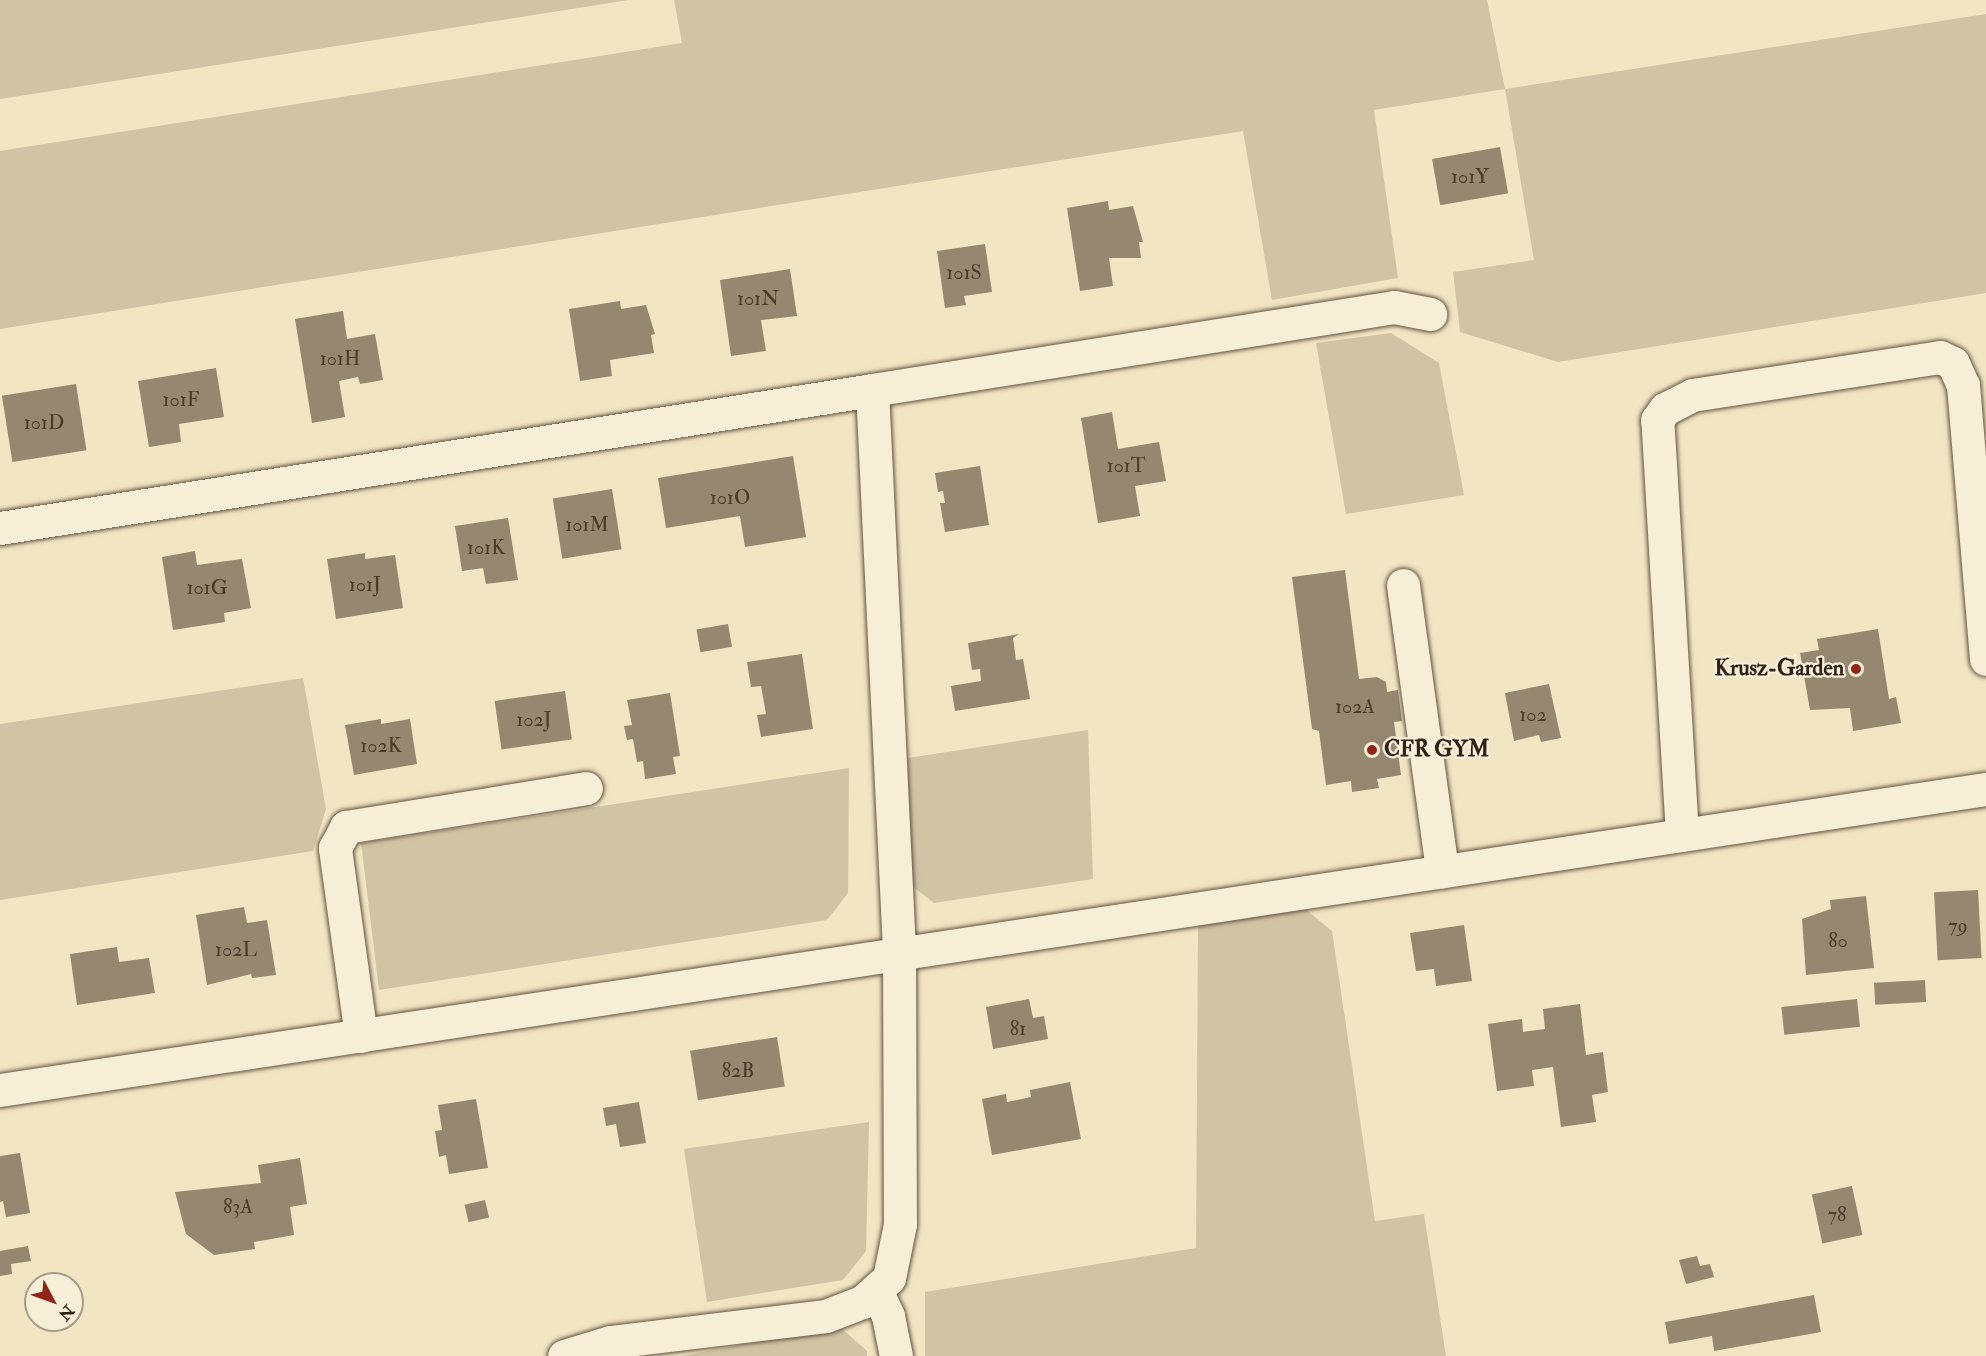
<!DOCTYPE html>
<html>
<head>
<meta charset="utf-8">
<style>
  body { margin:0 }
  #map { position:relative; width:1986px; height:1356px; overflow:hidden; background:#f2e5c3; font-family:"IM FELL Double Pica",serif }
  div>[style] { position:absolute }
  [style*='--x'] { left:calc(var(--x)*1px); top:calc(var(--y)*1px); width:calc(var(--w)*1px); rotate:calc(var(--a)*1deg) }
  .green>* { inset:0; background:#d1c4a6 }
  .building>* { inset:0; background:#968770; transform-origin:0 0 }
  .roads { filter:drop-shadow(0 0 2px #625341) drop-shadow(0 0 2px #625341) }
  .minor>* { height:33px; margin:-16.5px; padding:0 16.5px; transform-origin:16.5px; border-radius:16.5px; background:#f7eed8 }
  .dots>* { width:16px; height:16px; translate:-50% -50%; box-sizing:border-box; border:3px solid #f7eed8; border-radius:50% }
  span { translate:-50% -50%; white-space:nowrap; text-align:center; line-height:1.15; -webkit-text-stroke:4.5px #f7eed8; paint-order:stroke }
  .number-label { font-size:20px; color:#4b3b2c }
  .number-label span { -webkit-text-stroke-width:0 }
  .poi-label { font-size:22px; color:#322216; font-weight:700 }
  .right { translate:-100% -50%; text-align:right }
  .left { translate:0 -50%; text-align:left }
  .north { position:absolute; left:24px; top:1272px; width:60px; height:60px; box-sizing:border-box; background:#f7eed8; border:2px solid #a89c8a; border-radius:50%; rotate:131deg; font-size:16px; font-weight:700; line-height:24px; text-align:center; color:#322216 }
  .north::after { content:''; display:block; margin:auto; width:21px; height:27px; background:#8f2418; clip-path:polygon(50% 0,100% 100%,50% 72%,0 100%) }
</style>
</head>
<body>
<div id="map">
  <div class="green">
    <i style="clip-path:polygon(0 0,629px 0,0 99px)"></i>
    <i style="clip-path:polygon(674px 0,1487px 0,1505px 89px,1986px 14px,1986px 293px,1558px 362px,1460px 332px,1453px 272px,1534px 260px,1505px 89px,1374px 110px,1398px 278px,1272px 300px,1243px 131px,0 329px,0 151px,682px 43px)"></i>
    <i style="clip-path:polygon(1391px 333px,1439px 363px,1464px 495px,1346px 514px,1316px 343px)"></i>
    <i style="clip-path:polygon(303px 678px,326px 809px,313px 851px,0 900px,0 724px)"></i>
    <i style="clip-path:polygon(1088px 730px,1093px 879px,934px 903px,908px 883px,908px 758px)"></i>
    <i style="clip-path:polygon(849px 768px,848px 893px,827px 920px,379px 990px,361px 843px)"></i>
    <i style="clip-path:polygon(1304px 908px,1332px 931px,1375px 1221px,1424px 1214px,1446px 1356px,925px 1356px,925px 1292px,1196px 1248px,1198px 926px)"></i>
    <i style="clip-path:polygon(869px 1122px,866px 1251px,843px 1280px,707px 1302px,684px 1149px)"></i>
    <i style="clip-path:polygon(840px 1327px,867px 1351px,867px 1356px,681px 1356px)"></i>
  </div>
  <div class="building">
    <i style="left:1500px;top:147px;width:47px;height:69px;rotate:80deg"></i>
    <i style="clip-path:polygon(1108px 201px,1109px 210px,1133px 206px,1143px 242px,1139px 242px,1141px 258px,1109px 258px,1113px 286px,1080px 291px,1067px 208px)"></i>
    <i style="clip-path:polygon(985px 244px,992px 292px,964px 296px,966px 305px,945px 308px,937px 251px)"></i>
    <i style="clip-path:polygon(790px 269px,797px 316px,761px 320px,766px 351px,731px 356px,720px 280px)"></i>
    <i style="clip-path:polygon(620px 301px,621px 309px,646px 305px,655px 334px,651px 335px,654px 353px,610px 360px,612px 376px,580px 381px,569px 309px)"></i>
    <i style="clip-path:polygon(343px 311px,347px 339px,375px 334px,383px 380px,360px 384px,358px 377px,339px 381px,345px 417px,312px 423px,295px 319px)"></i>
    <i style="clip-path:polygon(216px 368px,224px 417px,179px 424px,181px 442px,149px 447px,138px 381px)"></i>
    <i style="left:76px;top:384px;width:67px;height:75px;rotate:81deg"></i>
    <i style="clip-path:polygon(1112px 412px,1118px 449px,1159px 442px,1166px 481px,1135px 486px,1140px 516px,1098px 523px,1081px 418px)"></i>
    <i style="clip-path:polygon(793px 456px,806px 537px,745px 547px,740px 516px,666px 528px,658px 478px)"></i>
    <i style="clip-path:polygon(980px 466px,989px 525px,945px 532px,940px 503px,945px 503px,943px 491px,938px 492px,935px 473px)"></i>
    <i style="left:612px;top:489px;width:61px;height:60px;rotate:81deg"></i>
    <i style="clip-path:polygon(508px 518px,518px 580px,486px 584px,483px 568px,462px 571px,455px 526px)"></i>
    <i style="clip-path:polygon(195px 551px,197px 565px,242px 559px,251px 608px,224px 613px,225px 622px,173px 630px,162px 557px)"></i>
    <i style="clip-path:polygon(365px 553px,365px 559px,395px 555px,403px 608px,336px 619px,327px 559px)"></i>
    <i style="clip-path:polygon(1345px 570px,1359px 679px,1377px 677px,1386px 682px,1387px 692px,1398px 690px,1402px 721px,1394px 722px,1401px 775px,1377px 779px,1379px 788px,1352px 792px,1351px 781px,1326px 785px,1319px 731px,1312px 729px,1292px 577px)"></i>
    <i style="left:728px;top:624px;width:23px;height:32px;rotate:80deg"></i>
    <i style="clip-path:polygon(1878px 629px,1889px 699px,1896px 697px,1901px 723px,1853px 731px,1850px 708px,1810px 710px,1800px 653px,1819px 650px,1817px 639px)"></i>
    <i style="clip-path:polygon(1019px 634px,1013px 638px,1016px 660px,1023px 659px,1030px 699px,955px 711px,951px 686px,981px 681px,980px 669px,972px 670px,968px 643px)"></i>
    <i style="clip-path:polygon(802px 654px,813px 729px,761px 737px,757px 715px,766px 714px,761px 686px,751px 687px,747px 662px)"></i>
    <i style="clip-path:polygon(1549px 684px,1561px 738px,1541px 742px,1539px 735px,1514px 741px,1505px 693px)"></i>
    <i style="left:565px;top:691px;width:49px;height:71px;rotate:82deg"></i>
    <i style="clip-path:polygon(670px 693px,680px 756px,673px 757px,676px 774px,645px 779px,643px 761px,637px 762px,633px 739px,627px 740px,624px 726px,632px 725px,627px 700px)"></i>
    <i style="clip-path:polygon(381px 719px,381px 724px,410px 719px,417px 764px,354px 775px,345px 725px)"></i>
    <i style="left:1978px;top:890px;width:68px;height:44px;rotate:87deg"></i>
    <i style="clip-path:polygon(1866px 896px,1874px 968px,1806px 975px,1802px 919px,1831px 909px,1830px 900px)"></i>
    <i style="clip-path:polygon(244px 907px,247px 923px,267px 920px,276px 975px,252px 978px,251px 974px,207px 985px,196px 915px)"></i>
    <i style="clip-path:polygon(1464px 925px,1472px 981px,1436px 986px,1434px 969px,1416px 971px,1410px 933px)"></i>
    <i style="clip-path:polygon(117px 947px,119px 962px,149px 958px,155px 993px,77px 1005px,70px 954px)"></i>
    <i style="left:1925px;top:980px;width:22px;height:51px;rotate:87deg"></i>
    <i style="clip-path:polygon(1029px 999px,1033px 1018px,1044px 1016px,1048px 1039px,993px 1049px,986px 1007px)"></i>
    <i style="left:1857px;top:999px;width:28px;height:76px;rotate:84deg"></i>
    <i style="clip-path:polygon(1580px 1004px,1586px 1055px,1603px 1052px,1608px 1092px,1592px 1095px,1596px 1122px,1561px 1127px,1553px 1067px,1532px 1070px,1534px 1086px,1497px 1091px,1488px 1024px,1522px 1019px,1523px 1032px,1545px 1029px,1543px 1009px)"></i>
    <i style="left:777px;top:1037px;width:50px;height:88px;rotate:81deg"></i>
    <i style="clip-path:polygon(1070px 1082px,1081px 1139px,992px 1155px,982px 1099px,1006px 1094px,1007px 1102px,1031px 1097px,1030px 1090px)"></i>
    <i style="clip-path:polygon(476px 1099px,488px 1168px,449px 1174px,446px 1155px,439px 1157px,435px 1131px,442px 1130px,438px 1105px)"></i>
    <i style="clip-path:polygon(639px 1102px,646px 1143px,620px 1147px,616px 1124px,606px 1126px,603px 1108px)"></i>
    <i style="clip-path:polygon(20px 1153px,30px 1213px,6px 1217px,3px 1201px,0 1202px,0 1156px)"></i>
    <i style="clip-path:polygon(300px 1158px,307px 1204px,290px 1207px,294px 1235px,254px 1242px,255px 1249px,214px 1255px,186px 1234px,175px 1192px,261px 1183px,258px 1165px)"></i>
    <i style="left:1852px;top:1186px;width:50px;height:41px;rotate:78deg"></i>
    <i style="left:485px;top:1200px;width:18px;height:21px;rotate:77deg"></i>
    <i style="clip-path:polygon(28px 1246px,31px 1261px,11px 1264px,12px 1274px,0 1276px,0 1251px)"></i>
    <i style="clip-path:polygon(1697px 1256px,1700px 1266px,1710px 1264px,1714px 1277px,1686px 1284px,1679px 1260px)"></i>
    <i style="clip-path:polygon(1814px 1295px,1821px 1332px,1714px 1351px,1712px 1336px,1669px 1344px,1665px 1322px)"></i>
  </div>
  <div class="roads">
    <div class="minor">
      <i style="--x:872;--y:390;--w:529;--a:-9.03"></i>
      <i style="--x:1394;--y:307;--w:37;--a:11"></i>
      <i style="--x:0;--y:528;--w:883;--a:-8.99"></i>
      <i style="--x:872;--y:390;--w:562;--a:87.24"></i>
      <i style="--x:899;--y:951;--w:273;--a:89.8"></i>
      <i style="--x:900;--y:1224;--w:55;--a:101.5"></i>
      <i style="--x:889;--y:1278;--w:36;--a:138"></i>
      <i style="--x:862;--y:1302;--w:39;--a:159"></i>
      <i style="--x:826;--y:1316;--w:218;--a:173.1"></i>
      <i style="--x:610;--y:1342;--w:48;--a:163.1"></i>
      <i style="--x:1403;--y:585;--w:289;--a:82.2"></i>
      <i style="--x:1682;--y:835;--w:416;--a:-93.4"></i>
      <i style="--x:1657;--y:420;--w:14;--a:-54"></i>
      <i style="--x:1665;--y:409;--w:30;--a:-27"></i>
      <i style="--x:1692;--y:395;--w:251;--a:-8.7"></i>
      <i style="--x:1940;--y:357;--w:14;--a:25"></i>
      <i style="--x:1953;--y:363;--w:24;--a:66"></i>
      <i style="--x:1963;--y:385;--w:275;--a:85.2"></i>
      <i style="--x:361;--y:1036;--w:190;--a:-97.9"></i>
      <i style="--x:335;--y:848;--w:24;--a:-62"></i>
      <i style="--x:346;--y:827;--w:243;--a:-9.2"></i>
      <i style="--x:0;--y:1090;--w:2009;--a:-8.62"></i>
      <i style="--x:876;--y:1290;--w:29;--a:65"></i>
      <i style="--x:888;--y:1316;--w:41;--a:78.7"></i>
    </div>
  </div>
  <div class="dots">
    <i style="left:1856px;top:669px;background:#8f2418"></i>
    <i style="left:1372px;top:750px;background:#8f2418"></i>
  </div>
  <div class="number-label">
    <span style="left:1470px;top:176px">101Y</span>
    <span style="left:964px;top:272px">101S</span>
    <span style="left:758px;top:298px">101N</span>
    <span style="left:340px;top:358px">101H</span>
    <span style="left:181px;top:399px">101F</span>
    <span style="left:44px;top:422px">101D</span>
    <span style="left:1126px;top:465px">101T</span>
    <span style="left:730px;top:497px">101O</span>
    <span style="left:587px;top:524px">101M</span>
    <span style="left:486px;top:547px">101K</span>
    <span style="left:365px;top:584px">101J</span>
    <span style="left:207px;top:587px">101G</span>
    <span style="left:1355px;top:706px">102A</span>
    <span style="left:1533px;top:714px">102</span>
    <span style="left:534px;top:719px">102J</span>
    <span style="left:381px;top:745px">102K</span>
    <span style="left:1958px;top:925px">79</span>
    <span style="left:1838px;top:940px">80</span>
    <span style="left:236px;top:949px">102L</span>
    <span style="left:1018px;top:1028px">81</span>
    <span style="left:738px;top:1070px">82B</span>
    <span style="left:238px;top:1206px">83A</span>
    <span style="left:1837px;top:1214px">78</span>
  </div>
  <div class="poi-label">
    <span class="right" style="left:1844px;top:669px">Krusz-Garden</span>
    <span class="left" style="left:1384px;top:750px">CFR GYM</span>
  </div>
  <div class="north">N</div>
</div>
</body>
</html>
